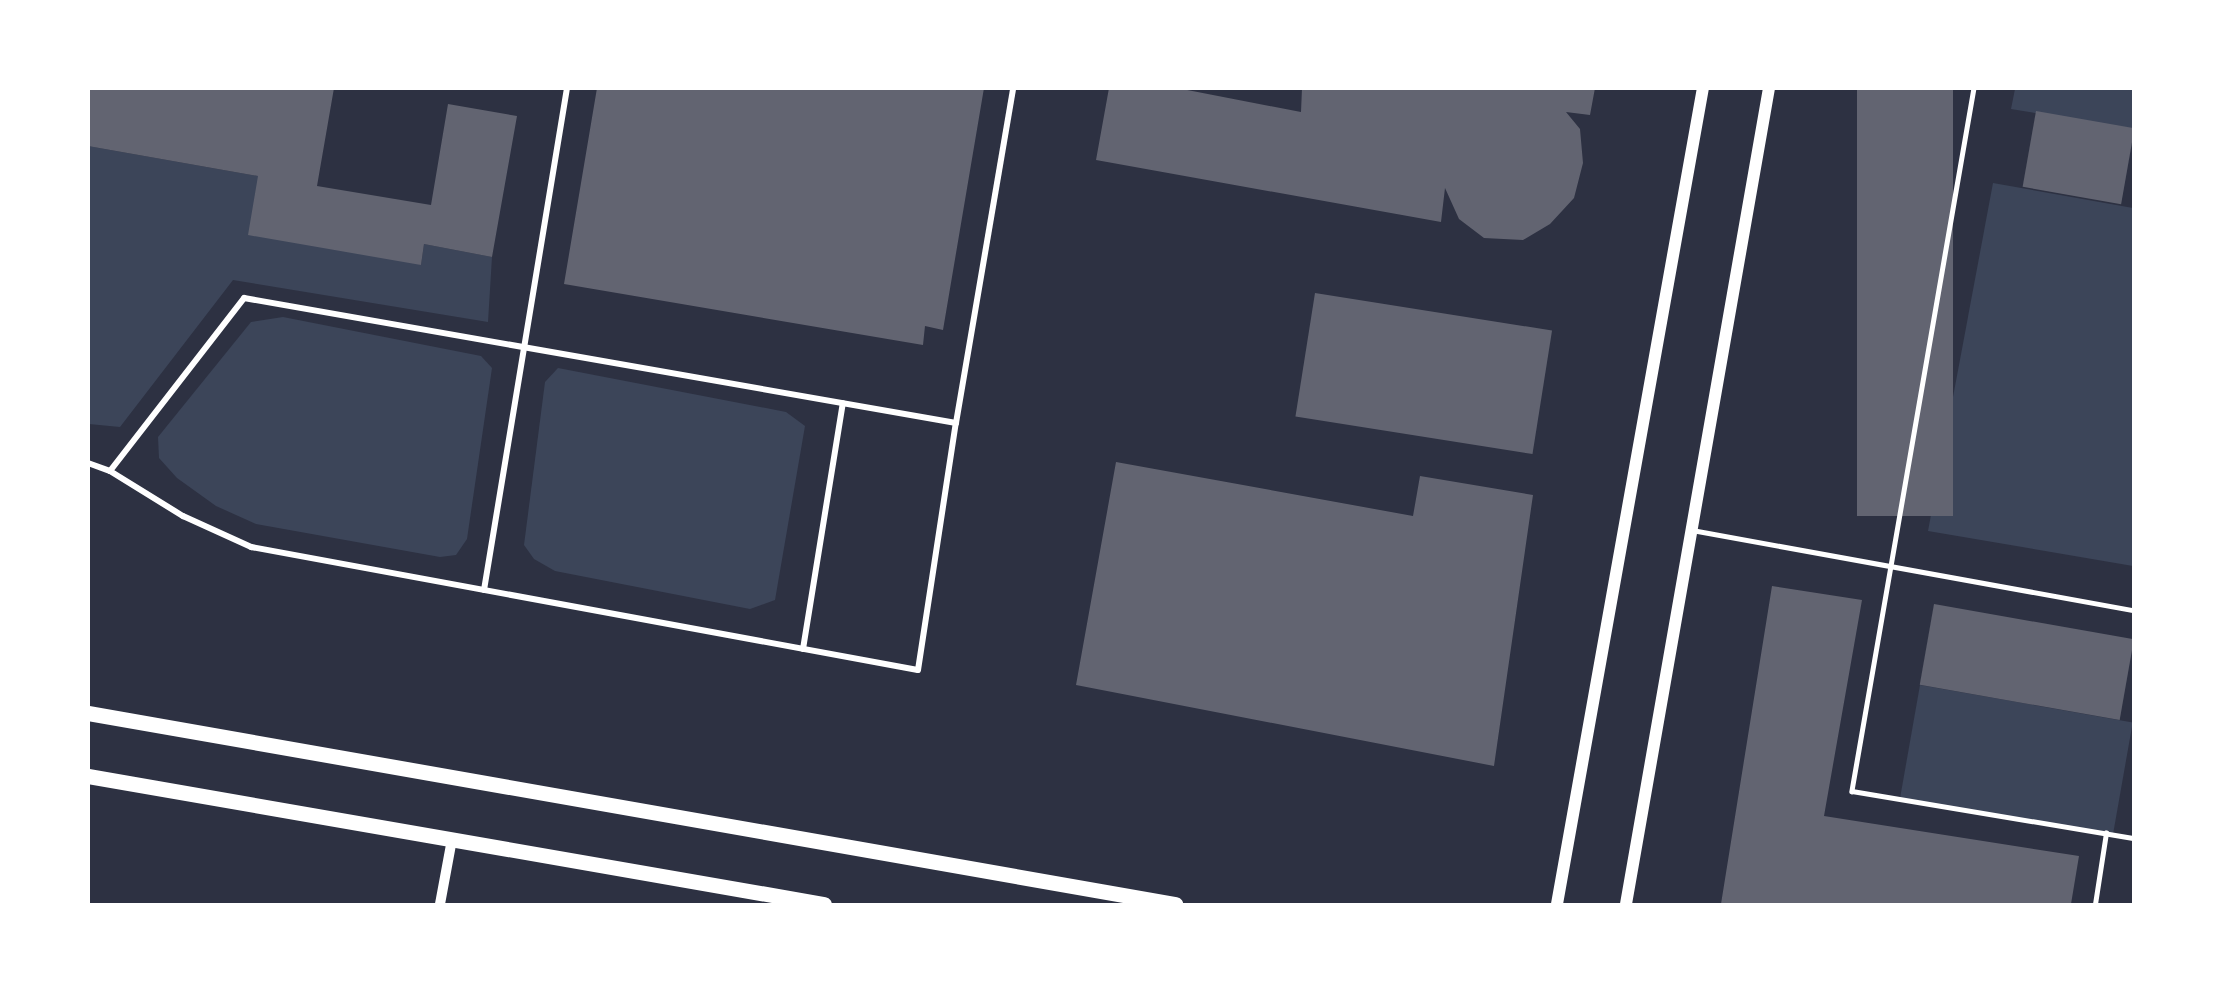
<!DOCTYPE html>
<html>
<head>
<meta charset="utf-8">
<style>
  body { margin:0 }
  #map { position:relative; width:2222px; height:993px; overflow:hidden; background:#2d3142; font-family:"Archivo Narrow",sans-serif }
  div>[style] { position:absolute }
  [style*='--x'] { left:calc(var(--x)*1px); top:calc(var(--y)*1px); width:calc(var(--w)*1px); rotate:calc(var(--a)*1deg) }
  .green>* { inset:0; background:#3c4559; transform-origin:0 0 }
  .building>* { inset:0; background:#626471; transform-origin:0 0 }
  .service>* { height:4.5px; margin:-2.25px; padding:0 2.25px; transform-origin:2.25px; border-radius:2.25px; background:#fff }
  .minor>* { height:6px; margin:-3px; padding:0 3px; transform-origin:3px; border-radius:3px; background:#fff }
  .tertiary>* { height:10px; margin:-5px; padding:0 5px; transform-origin:5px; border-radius:5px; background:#fff }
  .secondary>* { height:12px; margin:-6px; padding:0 6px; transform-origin:6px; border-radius:6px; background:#fff }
  .primary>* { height:15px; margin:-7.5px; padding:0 7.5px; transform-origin:7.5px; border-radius:7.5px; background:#fff }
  span { translate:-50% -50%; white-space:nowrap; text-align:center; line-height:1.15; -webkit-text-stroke:5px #fff; paint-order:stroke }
  .frame { position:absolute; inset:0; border:90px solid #fff; pointer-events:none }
</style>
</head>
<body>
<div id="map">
  <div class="green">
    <i style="clip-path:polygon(2015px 89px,2133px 89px,2133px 129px,2011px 109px)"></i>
    <i style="clip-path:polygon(88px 146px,258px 176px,421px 265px,424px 244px,492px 257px,488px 322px,233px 280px,120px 427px,89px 424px)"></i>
    <i style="clip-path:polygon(1993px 183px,2133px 208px,2133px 566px,1928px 531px)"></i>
    <i style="clip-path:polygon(283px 317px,481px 356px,492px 368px,467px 539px,456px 555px,440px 557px,256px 524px,216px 506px,177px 478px,159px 458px,158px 437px,251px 322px)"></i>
    <i style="clip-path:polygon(558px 368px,786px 412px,805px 426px,775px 600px,750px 609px,555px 571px,534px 559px,524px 545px,545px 382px)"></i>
    <i style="left:1920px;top:685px;width:216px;height:116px;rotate:10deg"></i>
  </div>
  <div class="building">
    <i style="clip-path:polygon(88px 88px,334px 88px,317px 186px,431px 205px,448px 104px,517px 116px,492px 257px,424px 244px,421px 265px,248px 235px,258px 176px,88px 146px)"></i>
    <i style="clip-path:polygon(597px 88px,984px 88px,943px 330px,925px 326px,923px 345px,564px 284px)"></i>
    <i style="clip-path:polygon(1109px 88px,1177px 88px,1301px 112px,1302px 88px,1595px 88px,1590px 115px,1566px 112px,1580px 129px,1583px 163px,1574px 198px,1550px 224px,1523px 240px,1484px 238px,1459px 219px,1445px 188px,1441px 222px,1096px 160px)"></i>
    <i style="left:1857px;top:88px;width:96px;height:428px"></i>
    <i style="left:2036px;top:111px;width:100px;height:77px;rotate:10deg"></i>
    <i style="left:1315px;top:293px;width:240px;height:125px;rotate:9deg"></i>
    <i style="clip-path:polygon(1116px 462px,1413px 516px,1420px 476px,1533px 495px,1494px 766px,1076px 685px)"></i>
    <i style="clip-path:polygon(1772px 586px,1862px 600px,1824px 816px,2079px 856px,2071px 904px,1721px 904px)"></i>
    <i style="left:1934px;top:604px;width:203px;height:82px;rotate:10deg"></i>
  </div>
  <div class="service">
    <i style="--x:1974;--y:88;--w:714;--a:99.85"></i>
    <i style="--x:1852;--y:791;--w:286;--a:9.5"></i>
    <i style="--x:1692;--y:530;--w:449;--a:10.3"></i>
    <i style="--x:2095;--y:904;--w:72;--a:-81.2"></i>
  </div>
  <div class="minor">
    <i style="--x:88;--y:463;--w:23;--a:20"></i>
    <i style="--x:110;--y:471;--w:86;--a:31.7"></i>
    <i style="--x:183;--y:516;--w:75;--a:24.5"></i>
    <i style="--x:251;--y:547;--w:678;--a:10.45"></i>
    <i style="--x:918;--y:670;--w:250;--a:-81.3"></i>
    <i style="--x:110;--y:471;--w:219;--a:-52.2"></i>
    <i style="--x:244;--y:298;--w:723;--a:9.96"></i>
    <i style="--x:956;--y:423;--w:340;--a:-80.3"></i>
    <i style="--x:484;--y:590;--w:509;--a:-80.61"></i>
    <i style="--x:803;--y:649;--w:249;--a:-80.8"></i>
  </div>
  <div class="tertiary">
    <i style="--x:440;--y:904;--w:66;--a:-79.5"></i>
  </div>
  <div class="secondary">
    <i style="--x:1557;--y:904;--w:829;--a:-79.86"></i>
    <i style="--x:1626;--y:904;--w:828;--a:-80.06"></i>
  </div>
  <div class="primary">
    <i style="--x:88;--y:713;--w:1104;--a:9.97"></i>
    <i style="--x:88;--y:776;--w:747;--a:9.87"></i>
  </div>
  <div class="frame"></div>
</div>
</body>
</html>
